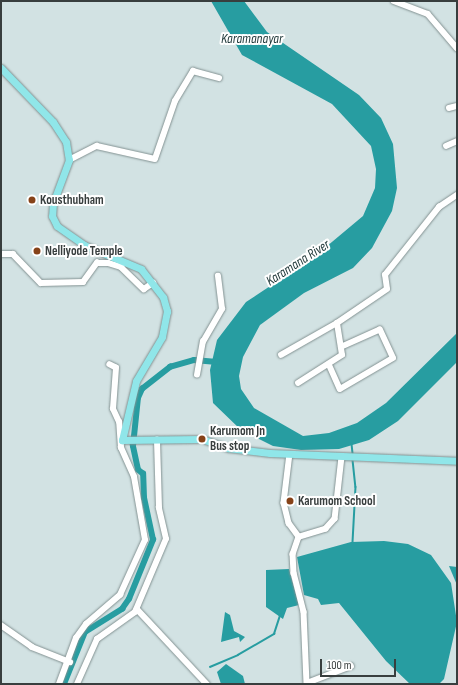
<!DOCTYPE html>
<html>
<head>
<meta charset="utf-8">
<style>
  body { margin:0 }
  #map { position:relative; width:458px; height:685px; overflow:hidden; background:#d2e2e3; font-family:"Sofia Sans Condensed",sans-serif }
  div>[style] { position:absolute }
  [style*='--x'] { left:calc(var(--x)*1px); top:calc(var(--y)*1px); width:calc(var(--w)*1px); rotate:calc(var(--a)*1deg) }
  .water>* { inset:0; background:#279da1 }
  .stream>* { height:1.5px; margin:-0.75px; padding:0 0.75px; transform-origin:0.75px; border-radius:0.75px; background:#279da1 }
  .canal>* { height:5.5px; margin:-2.75px; padding:0 2.75px; transform-origin:2.75px; border-radius:2.75px; background:#279da1 }
  .roads { filter:drop-shadow(0 0 1px #839292) drop-shadow(0 0 1px #839292) }
  .minor>* { height:5.5px; margin:-2.75px; padding:0 2.75px; transform-origin:2.75px; border-radius:2.75px; background:#fff }
  .major>* { height:7px; margin:-3.5px; padding:0 3.5px; transform-origin:3.5px; border-radius:3.5px; background:#90e6e9 }
  .dots>* { width:11px; height:11px; translate:-50% -50%; box-sizing:border-box; border:2px solid #fff; border-radius:50% }
  span { translate:-50% -50%; white-space:nowrap; text-align:center; line-height:1.15; -webkit-text-stroke:4px #fff; paint-order:stroke }
  .poi-label { font-size:13px; color:#383e3e; font-weight:700 }
  .left { translate:0 -50%; text-align:left }
  .water-label { font-size:14px; color:#1e3637; font-style:italic }
  .frame { position:absolute; inset:0; border:2px solid #383e3e; pointer-events:none }
  .scale { position:absolute; left:320px; top:659px; width:76px; height:18px; box-sizing:border-box; border:2px solid #383e3e; border-top:0; padding-left:5px; font-size:12px; line-height:14px; white-space:nowrap; color:#383e3e; -webkit-text-stroke:3px #fff; paint-order:stroke }
</style>
</head>
<body>
<div id="map">
  <div class="water">
    <i style="clip-path:polygon(211px 1px,244px 1px,267px 32px,359px 95px,381px 118px,393px 144px,397px 188px,392px 211px,372px 248px,353px 268px,304px 293px,260px 325px,243px 357px,239px 376px,241px 389px,254px 408px,303px 436px,329px 433px,357px 423px,386px 403px,457px 333px,457px 362px,398px 421px,369px 440px,339px 449px,301px 450px,273px 446px,241px 430px,213px 403px,210px 370px,217px 340px,246px 302px,314px 257px,363px 216px,375px 188px,376px 169px,371px 146px,332px 104px,242px 55px)"></i>
    <i style="clip-path:polygon(384px 541px,408px 544px,431px 555px,451px 583px,457px 622px,444px 679px,439px 684px,410px 684px,386px 661px,339px 603px,321px 605px,318px 599px,304px 595px,297px 557px,351px 542px)"></i>
    <i style="clip-path:polygon(449px 566px,457px 567px,457px 585px)"></i>
    <i style="clip-path:polygon(289px 569px,299px 605px,287px 608px,283px 619px,266px 607px,266px 570px)"></i>
    <i style="clip-path:polygon(225px 612px,230px 615px,234px 631px,245px 637px,240px 642px,239px 637px,221px 642px)"></i>
    <i style="clip-path:polygon(226px 664px,243px 676px,245px 684px,221px 684px,217px 672px)"></i>
  </div>
  <div class="stream">
    <i style="--x:352;--y:444;--w:10;--a:84"></i>
    <i style="--x:353;--y:460;--w:27;--a:84"></i>
    <i style="--x:356;--y:487;--w:56;--a:93.1"></i>
    <i style="--x:210;--y:667;--w:30;--a:-23"></i>
    <i style="--x:238;--y:655;--w:42;--a:-30.3"></i>
    <i style="--x:274;--y:634;--w:20;--a:-72"></i>
  </div>
  <div class="canal">
    <i style="--x:64;--y:684;--w:56;--a:-68"></i>
    <i style="--x:85;--y:632;--w:44;--a:-31.9"></i>
    <i style="--x:122;--y:609;--w:12;--a:-55"></i>
    <i style="--x:129;--y:599;--w:64;--a:-67.9"></i>
    <i style="--x:153;--y:540;--w:43;--a:-102.1"></i>
    <i style="--x:144;--y:498;--w:24;--a:-92"></i>
    <i style="--x:143;--y:474;--w:6;--a:-141"></i>
    <i style="--x:138;--y:470;--w:25;--a:-102"></i>
    <i style="--x:133;--y:446;--w:48;--a:-84.1"></i>
    <i style="--x:138;--y:398;--w:10;--a:-66"></i>
    <i style="--x:142;--y:389;--w:36;--a:-38"></i>
    <i style="--x:170;--y:367;--w:25;--a:-16"></i>
    <i style="--x:194;--y:360;--w:23;--a:5"></i>
  </div>
  <div class="roads">
    <div class="minor">
      <i style="--x:394;--y:1;--w:36;--a:21"></i>
      <i style="--x:428;--y:14;--w:45;--a:49.5"></i>
      <i style="--x:449;--y:108;--w:8;--a:-14"></i>
      <i style="--x:446;--y:146;--w:12;--a:-24"></i>
      <i style="--x:69;--y:160;--w:31;--a:-27"></i>
      <i style="--x:97;--y:146;--w:59;--a:12.6"></i>
      <i style="--x:155;--y:159;--w:61;--a:-71"></i>
      <i style="--x:175;--y:101;--w:35;--a:-59"></i>
      <i style="--x:193;--y:71;--w:27;--a:15"></i>
      <i style="--x:1;--y:254;--w:12;--a:0"></i>
      <i style="--x:13;--y:254;--w:40;--a:46"></i>
      <i style="--x:41;--y:283;--w:42;--a:-1.4"></i>
      <i style="--x:83;--y:282;--w:24;--a:-54"></i>
      <i style="--x:97;--y:263;--w:11;--a:0"></i>
      <i style="--x:108;--y:263;--w:14;--a:17"></i>
      <i style="--x:121;--y:267;--w:32;--a:44"></i>
      <i style="--x:144;--y:289;--w:11;--a:-34"></i>
      <i style="--x:281;--y:355;--w:64;--a:-29.7"></i>
      <i style="--x:329;--y:364;--w:27;--a:66"></i>
      <i style="--x:340;--y:389;--w:61;--a:-30.3"></i>
      <i style="--x:393;--y:358;--w:31;--a:-115"></i>
      <i style="--x:380;--y:330;--w:42;--a:155.9"></i>
      <i style="--x:197;--y:375;--w:34;--a:-80"></i>
      <i style="--x:203;--y:342;--w:38;--a:-60"></i>
      <i style="--x:222;--y:309;--w:33;--a:-97"></i>
      <i style="--x:298;--y:383;--w:52;--a:-32.5"></i>
      <i style="--x:342;--y:355;--w:32;--a:-99"></i>
      <i style="--x:337;--y:323;--w:60;--a:-34.2"></i>
      <i style="--x:387;--y:289;--w:14;--a:-98"></i>
      <i style="--x:385;--y:275;--w:87;--a:-51.5"></i>
      <i style="--x:439;--y:207;--w:22;--a:-34"></i>
      <i style="--x:290;--y:454;--w:49;--a:97"></i>
      <i style="--x:284;--y:503;--w:21;--a:76"></i>
      <i style="--x:289;--y:523;--w:17;--a:54"></i>
      <i style="--x:342;--y:457;--w:62;--a:96.4"></i>
      <i style="--x:335;--y:519;--w:13;--a:132"></i>
      <i style="--x:326;--y:529;--w:28;--a:163"></i>
      <i style="--x:299;--y:537;--w:18;--a:109"></i>
      <i style="--x:293;--y:554;--w:19;--a:87"></i>
      <i style="--x:294;--y:573;--w:40;--a:75.6"></i>
      <i style="--x:304;--y:612;--w:71;--a:87.6"></i>
      <i style="--x:307;--y:683;--w:47;--a:-21.1"></i>
      <i style="--x:137;--y:609;--w:103;--a:47"></i>
      <i style="--x:1;--y:625;--w:38;--a:35"></i>
      <i style="--x:32;--y:647;--w:41;--a:21.5"></i>
      <i style="--x:59;--y:684;--w:49;--a:-69.7"></i>
      <i style="--x:76;--y:638;--w:17;--a:-54"></i>
      <i style="--x:86;--y:624;--w:45;--a:-40.5"></i>
      <i style="--x:120;--y:595;--w:60;--a:-65.6"></i>
      <i style="--x:145;--y:540;--w:64;--a:-99.9"></i>
      <i style="--x:134;--y:477;--w:32;--a:-114"></i>
      <i style="--x:121;--y:448;--w:26;--a:-94"></i>
      <i style="--x:119;--y:422;--w:14;--a:-115"></i>
      <i style="--x:113;--y:409;--w:41;--a:-85.8"></i>
      <i style="--x:116;--y:368;--w:7;--a:-153"></i>
      <i style="--x:77;--y:684;--w:49;--a:-66"></i>
      <i style="--x:97;--y:639;--w:47;--a:-35.4"></i>
      <i style="--x:135;--y:612;--w:79;--a:-67"></i>
      <i style="--x:166;--y:539;--w:32;--a:-103"></i>
      <i style="--x:159;--y:508;--w:68;--a:-91.7"></i>
    </div>
    <div class="major">
      <i style="--x:1;--y:68;--w:75;--a:46.1"></i>
      <i style="--x:53;--y:122;--w:24;--a:57"></i>
      <i style="--x:66;--y:142;--w:18;--a:81"></i>
      <i style="--x:69;--y:160;--w:46;--a:110.4"></i>
      <i style="--x:53;--y:203;--w:13;--a:94"></i>
      <i style="--x:52;--y:216;--w:11;--a:63"></i>
      <i style="--x:57;--y:226;--w:33;--a:35"></i>
      <i style="--x:84;--y:245;--w:62;--a:22.8"></i>
      <i style="--x:141;--y:269;--w:36;--a:52"></i>
      <i style="--x:163;--y:297;--w:15;--a:74"></i>
      <i style="--x:167;--y:311;--w:26;--a:101"></i>
      <i style="--x:162;--y:337;--w:51;--a:120.6"></i>
      <i style="--x:136;--y:381;--w:61;--a:103.3"></i>
      <i style="--x:122;--y:440;--w:80;--a:-0.7"></i>
      <i style="--x:202;--y:439;--w:28;--a:19"></i>
      <i style="--x:228;--y:448;--w:42;--a:6.8"></i>
      <i style="--x:270;--y:453;--w:187;--a:2.4"></i>
    </div>
  </div>
  <div class="dots">
    <i style="left:32px;top:200px;background:#864218"></i>
    <i style="left:37px;top:251px;background:#864218"></i>
    <i style="left:202px;top:439px;background:#864218"></i>
    <i style="left:290px;top:501px;background:#864218"></i>
  </div>
  <div class="poi-label">
    <span class="left" style="left:40px;top:200px">Kousthubham</span>
    <span class="left" style="left:45px;top:251px">Nelliyode Temple</span>
    <span class="left" style="left:210px;top:439px">Karumom Jn<br>Bus stop</span>
    <span class="left" style="left:298px;top:501px">Karumom School</span>
  </div>
  <div class="water-label">
    <span style="left:252px;top:39px">Karamanayar</span>
    <span style="left:298px;top:263px;rotate:-33deg">Karamana River</span>
  </div>
  <div class="frame"></div>
  <div class="scale">100 m</div>
</div>
</body>
</html>
